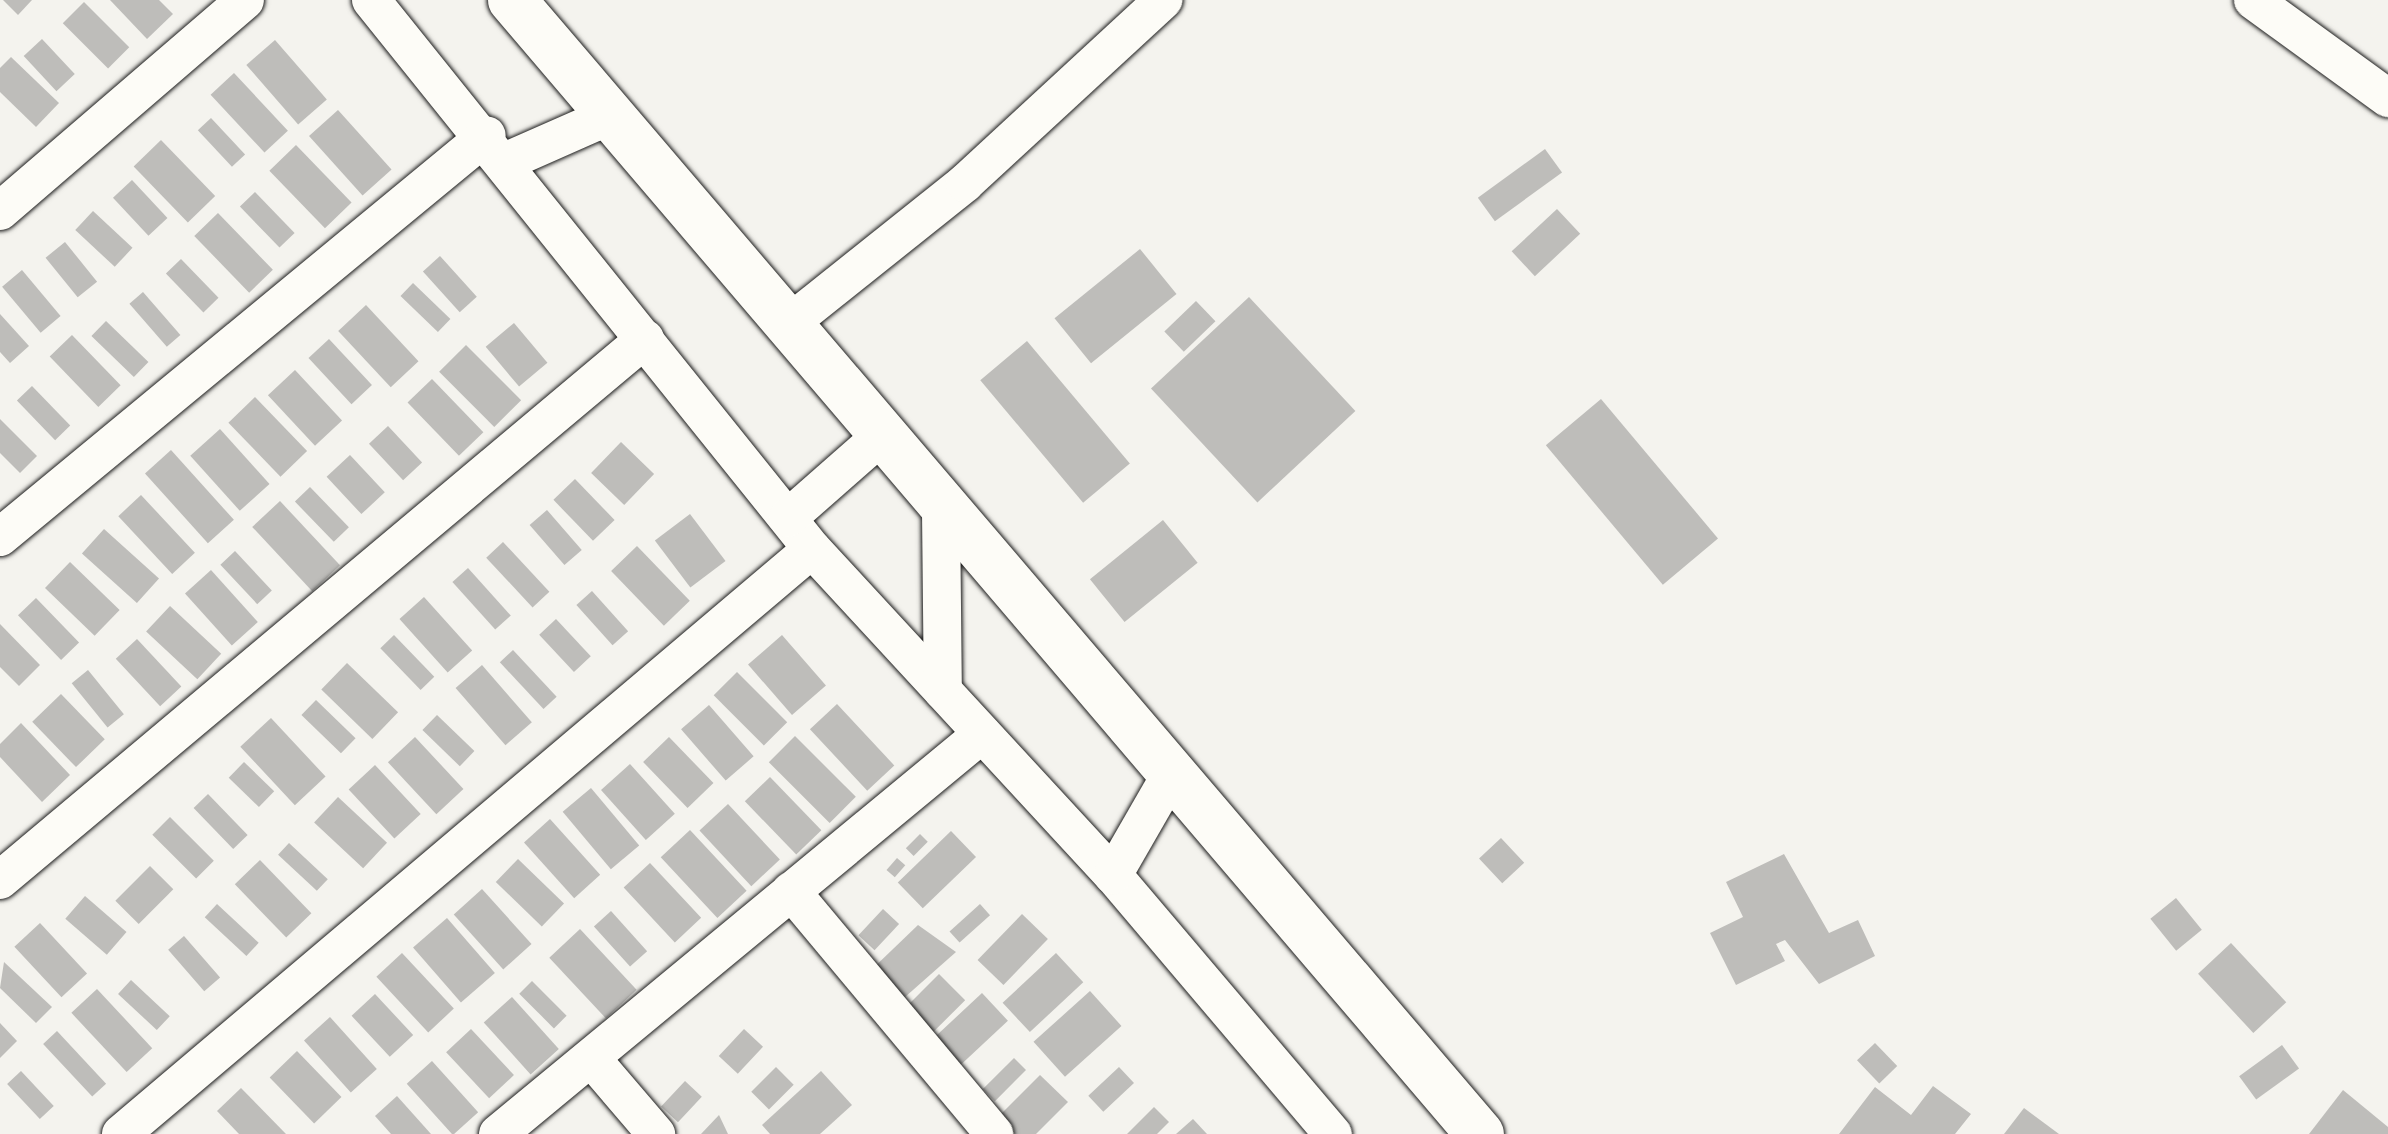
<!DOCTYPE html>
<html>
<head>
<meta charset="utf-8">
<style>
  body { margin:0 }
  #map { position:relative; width:2388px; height:1134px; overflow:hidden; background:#f4f3ee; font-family:Caveat,sans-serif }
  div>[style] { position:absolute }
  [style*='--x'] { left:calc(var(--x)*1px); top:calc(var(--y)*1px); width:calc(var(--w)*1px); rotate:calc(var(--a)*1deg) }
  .building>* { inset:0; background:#bebdba; transform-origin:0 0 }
  .roads { filter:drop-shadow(0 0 2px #1c1c1c) drop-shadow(0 0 2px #1c1c1c) }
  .minor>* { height:38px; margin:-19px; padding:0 19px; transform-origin:19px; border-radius:19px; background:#fdfcf7 }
  .tertiary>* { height:48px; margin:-24px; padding:0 24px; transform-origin:24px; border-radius:24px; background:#fdfcf7 }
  span { translate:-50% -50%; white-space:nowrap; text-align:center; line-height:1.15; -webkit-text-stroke:8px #fdfcf7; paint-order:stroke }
</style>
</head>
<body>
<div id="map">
  <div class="building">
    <i style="clip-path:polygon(3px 0,32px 0,18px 15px)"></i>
    <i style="clip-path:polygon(110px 0,159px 0,173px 14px,147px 39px)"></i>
    <i style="left:84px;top:2px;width:64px;height:30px;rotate:45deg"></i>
    <i style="left:42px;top:39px;width:48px;height:25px;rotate:47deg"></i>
    <i style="left:275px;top:40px;width:79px;height:38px;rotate:49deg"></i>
    <i style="clip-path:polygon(11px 57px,59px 103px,36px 127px,0 92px,0 68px)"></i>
    <i style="left:234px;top:73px;width:79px;height:32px;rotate:47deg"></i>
    <i style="left:338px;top:110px;width:80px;height:39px;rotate:48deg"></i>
    <i style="left:211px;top:118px;width:50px;height:18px;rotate:47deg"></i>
    <i style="left:161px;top:140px;width:78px;height:38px;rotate:46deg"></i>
    <i style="left:296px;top:145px;width:80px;height:37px;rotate:46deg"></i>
    <i style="left:1545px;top:149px;width:29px;height:83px;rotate:54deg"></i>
    <i style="left:132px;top:180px;width:52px;height:26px;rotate:47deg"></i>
    <i style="left:255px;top:192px;width:57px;height:21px;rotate:46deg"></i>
    <i style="left:1557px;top:209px;width:34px;height:62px;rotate:47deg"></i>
    <i style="left:93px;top:211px;width:54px;height:26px;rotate:43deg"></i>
    <i style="left:218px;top:213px;width:79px;height:33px;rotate:46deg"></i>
    <i style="left:65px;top:242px;width:51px;height:25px;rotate:51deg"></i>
    <i style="left:1140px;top:249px;width:58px;height:110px;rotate:51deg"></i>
    <i style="left:440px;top:256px;width:55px;height:23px;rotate:48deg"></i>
    <i style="left:181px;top:259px;width:54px;height:21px;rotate:46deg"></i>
    <i style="left:22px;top:270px;width:60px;height:26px;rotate:50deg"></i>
    <i style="left:413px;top:283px;width:52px;height:18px;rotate:44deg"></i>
    <i style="left:143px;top:292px;width:57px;height:18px;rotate:49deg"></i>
    <i style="left:1249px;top:297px;width:156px;height:134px;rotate:47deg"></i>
    <i style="left:1196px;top:301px;width:28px;height:44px;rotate:46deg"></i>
    <i style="left:366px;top:305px;width:77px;height:38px;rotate:47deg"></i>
    <i style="clip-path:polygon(0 314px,29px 346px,10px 363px,0 352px)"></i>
    <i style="left:106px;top:321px;width:59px;height:21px;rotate:44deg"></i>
    <i style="left:514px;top:323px;width:52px;height:37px;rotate:50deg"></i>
    <i style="left:72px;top:335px;width:70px;height:31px;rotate:46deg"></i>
    <i style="left:329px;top:339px;width:63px;height:28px;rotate:47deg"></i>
    <i style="left:1027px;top:341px;width:160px;height:61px;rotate:50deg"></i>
    <i style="left:466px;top:345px;width:78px;height:38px;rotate:45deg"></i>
    <i style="left:295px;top:370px;width:69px;height:37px;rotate:47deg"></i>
    <i style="left:432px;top:379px;width:74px;height:34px;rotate:46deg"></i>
    <i style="left:32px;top:386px;width:55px;height:21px;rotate:46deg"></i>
    <i style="left:255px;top:397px;width:75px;height:37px;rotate:46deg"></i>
    <i style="left:1601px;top:399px;width:182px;height:72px;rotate:50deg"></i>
    <i style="clip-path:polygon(0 419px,37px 456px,20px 473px,0 453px)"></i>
    <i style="left:388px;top:426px;width:50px;height:26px;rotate:47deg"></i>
    <i style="left:220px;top:429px;width:74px;height:40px;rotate:48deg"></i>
    <i style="left:621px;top:442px;width:46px;height:43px;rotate:44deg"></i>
    <i style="left:171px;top:450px;width:94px;height:35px;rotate:48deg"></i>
    <i style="left:350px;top:455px;width:51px;height:32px;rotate:47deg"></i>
    <i style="left:575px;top:479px;width:57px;height:30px;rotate:46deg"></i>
    <i style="left:310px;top:487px;width:56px;height:21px;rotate:46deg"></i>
    <i style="left:141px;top:495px;width:79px;height:31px;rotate:47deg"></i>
    <i style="left:280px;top:501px;width:88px;height:38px;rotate:47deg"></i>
    <i style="left:547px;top:510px;width:53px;height:23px;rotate:49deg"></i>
    <i style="left:690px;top:514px;width:59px;height:44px;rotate:53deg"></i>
    <i style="left:1163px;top:520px;width:55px;height:94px;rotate:51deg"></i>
    <i style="left:104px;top:529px;width:74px;height:33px;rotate:42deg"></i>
    <i style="left:503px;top:542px;width:68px;height:23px;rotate:47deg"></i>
    <i style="left:637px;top:546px;width:76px;height:36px;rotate:46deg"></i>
    <i style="left:235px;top:551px;width:54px;height:20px;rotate:47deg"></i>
    <i style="left:70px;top:562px;width:69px;height:36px;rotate:44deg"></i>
    <i style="left:468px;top:568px;width:64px;height:21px;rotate:48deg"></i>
    <i style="left:211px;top:570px;width:70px;height:35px;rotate:48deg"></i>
    <i style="left:592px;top:591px;width:54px;height:21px;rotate:48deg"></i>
    <i style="left:424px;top:597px;width:72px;height:33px;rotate:48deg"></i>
    <i style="left:36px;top:598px;width:62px;height:25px;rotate:46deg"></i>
    <i style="left:170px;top:606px;width:70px;height:35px;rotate:43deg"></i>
    <i style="left:556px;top:619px;width:51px;height:23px;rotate:47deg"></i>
    <i style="clip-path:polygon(0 624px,40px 665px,19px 686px,0 667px)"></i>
    <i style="left:394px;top:635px;width:58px;height:19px;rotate:46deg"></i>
    <i style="left:782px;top:635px;width:67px;height:45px;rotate:49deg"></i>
    <i style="left:137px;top:639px;width:65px;height:29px;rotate:47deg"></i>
    <i style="left:513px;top:650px;width:64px;height:18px;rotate:47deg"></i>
    <i style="left:347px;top:663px;width:71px;height:37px;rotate:44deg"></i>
    <i style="left:482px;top:665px;width:76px;height:35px;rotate:49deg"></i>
    <i style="left:88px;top:670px;width:57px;height:21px;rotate:51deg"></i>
    <i style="left:737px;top:672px;width:71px;height:33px;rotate:45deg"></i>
    <i style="left:61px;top:694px;width:63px;height:40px;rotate:46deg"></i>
    <i style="left:316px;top:700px;width:55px;height:21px;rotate:44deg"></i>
    <i style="left:837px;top:704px;width:84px;height:37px;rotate:47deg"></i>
    <i style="left:709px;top:705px;width:68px;height:37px;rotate:49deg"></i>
    <i style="left:437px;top:715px;width:52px;height:21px;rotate:44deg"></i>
    <i style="left:271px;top:718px;width:80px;height:42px;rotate:47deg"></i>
    <i style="clip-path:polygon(21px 723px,70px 775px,42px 802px,0 757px,0 744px)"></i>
    <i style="left:795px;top:736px;width:86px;height:37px;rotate:45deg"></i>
    <i style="left:415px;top:737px;width:71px;height:37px;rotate:47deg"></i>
    <i style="left:669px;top:737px;width:64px;height:36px;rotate:46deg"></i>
    <i style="left:244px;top:762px;width:42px;height:22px;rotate:44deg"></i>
    <i style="left:630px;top:764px;width:67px;height:39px;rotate:48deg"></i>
    <i style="left:375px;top:765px;width:67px;height:36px;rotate:47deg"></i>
    <i style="left:770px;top:777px;width:74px;height:35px;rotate:46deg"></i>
    <i style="left:591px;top:788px;width:75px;height:37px;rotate:50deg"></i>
    <i style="left:208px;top:794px;width:57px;height:20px;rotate:46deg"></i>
    <i style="left:338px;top:797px;width:67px;height:35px;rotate:43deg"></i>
    <i style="left:728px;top:804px;width:76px;height:39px;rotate:47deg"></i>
    <i style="left:170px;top:817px;width:62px;height:25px;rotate:45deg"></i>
    <i style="left:550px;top:819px;width:75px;height:35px;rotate:48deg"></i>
    <i style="left:690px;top:830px;width:83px;height:40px;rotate:47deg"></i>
    <i style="left:951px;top:831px;width:36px;height:74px;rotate:46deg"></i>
    <i style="left:920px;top:834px;width:11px;height:20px;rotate:45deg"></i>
    <i style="left:1501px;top:838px;width:34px;height:30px;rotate:47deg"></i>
    <i style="left:289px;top:843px;width:53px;height:16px;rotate:43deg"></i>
    <i style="clip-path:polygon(1784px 854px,1829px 933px,1858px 920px,1875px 956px,1819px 984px,1785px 940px,1776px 944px,1785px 961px,1736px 985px,1710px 933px,1743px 917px,1726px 882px)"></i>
    <i style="left:897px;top:858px;width:11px;height:16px;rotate:41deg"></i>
    <i style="left:518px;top:859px;width:64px;height:32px;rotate:44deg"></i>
    <i style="left:260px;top:860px;width:74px;height:35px;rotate:46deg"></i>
    <i style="left:650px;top:863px;width:75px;height:36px;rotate:47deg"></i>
    <i style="left:150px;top:866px;width:33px;height:49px;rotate:45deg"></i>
    <i style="left:482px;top:889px;width:74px;height:38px;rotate:48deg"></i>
    <i style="left:85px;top:896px;width:55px;height:30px;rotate:41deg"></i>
    <i style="left:2176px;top:898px;width:41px;height:33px;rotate:51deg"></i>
    <i style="left:217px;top:904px;width:57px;height:18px;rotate:43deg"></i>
    <i style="left:980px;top:904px;width:15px;height:41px;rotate:48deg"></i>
    <i style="left:883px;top:909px;width:22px;height:36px;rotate:43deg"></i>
    <i style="left:611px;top:911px;width:54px;height:23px;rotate:48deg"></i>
    <i style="left:1022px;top:914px;width:36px;height:64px;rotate:44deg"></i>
    <i style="left:447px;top:918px;width:73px;height:45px;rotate:49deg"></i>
    <i style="left:40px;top:923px;width:69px;height:35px;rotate:47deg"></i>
    <i style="clip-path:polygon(918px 925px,956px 952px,896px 1005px,867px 974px)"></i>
    <i style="left:580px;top:929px;width:83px;height:42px;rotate:47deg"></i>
    <i style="left:184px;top:936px;width:55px;height:21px;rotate:49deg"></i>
    <i style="left:2231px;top:943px;width:81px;height:45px;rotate:47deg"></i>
    <i style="left:402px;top:953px;width:76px;height:35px;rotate:47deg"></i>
    <i style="left:1056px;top:953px;width:40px;height:73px;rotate:47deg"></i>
    <i style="clip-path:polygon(4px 962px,52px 1007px,36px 1023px,0 988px)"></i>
    <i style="left:939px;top:974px;width:37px;height:54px;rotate:45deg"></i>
    <i style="left:131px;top:980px;width:53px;height:19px;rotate:43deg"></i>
    <i style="left:532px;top:981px;width:49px;height:18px;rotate:45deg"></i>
    <i style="left:97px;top:989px;width:81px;height:35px;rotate:47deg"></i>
    <i style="left:1090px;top:991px;width:47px;height:76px;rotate:48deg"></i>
    <i style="left:982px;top:993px;width:38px;height:67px;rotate:47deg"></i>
    <i style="left:375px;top:994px;width:56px;height:32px;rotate:47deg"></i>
    <i style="left:512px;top:997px;width:70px;height:38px;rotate:48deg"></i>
    <i style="left:330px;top:1017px;width:70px;height:35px;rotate:48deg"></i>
    <i style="clip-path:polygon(0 1023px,17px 1041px,0 1058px)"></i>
    <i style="left:471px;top:1029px;width:63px;height:34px;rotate:47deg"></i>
    <i style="left:744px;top:1029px;width:26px;height:37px;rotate:43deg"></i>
    <i style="left:57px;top:1031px;width:72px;height:19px;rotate:47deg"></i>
    <i style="left:1875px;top:1043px;width:32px;height:25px;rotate:46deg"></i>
    <i style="left:2282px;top:1045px;width:29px;height:53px;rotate:54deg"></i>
    <i style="left:297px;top:1051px;width:64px;height:38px;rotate:46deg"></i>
    <i style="left:1014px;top:1058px;width:17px;height:44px;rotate:45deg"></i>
    <i style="left:432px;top:1061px;width:69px;height:34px;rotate:48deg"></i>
    <i style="left:776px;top:1067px;width:25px;height:35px;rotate:45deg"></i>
    <i style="left:1119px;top:1067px;width:22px;height:42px;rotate:47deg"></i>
    <i style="left:21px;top:1071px;width:48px;height:19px;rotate:47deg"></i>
    <i style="clip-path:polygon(821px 1071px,852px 1105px,820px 1134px,770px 1134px,762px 1125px)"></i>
    <i style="clip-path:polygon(1040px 1075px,1068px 1102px,1036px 1134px,1015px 1134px,998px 1117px)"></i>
    <i style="left:685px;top:1081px;width:23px;height:35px;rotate:43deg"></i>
    <i style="clip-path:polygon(1933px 1086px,1971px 1114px,1955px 1134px,1839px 1134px,1875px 1087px,1911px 1115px)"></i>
    <i style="clip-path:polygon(241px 1088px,286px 1134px,239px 1134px,217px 1111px)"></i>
    <i style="clip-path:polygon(2343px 1090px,2388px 1127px,2388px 1134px,2309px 1134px)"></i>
    <i style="clip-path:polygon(397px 1096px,431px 1134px,391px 1134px,375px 1116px)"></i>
    <i style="clip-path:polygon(1154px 1107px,1169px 1122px,1157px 1134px,1127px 1134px)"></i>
    <i style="clip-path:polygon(2024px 1108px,2059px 1134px,2004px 1134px)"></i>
    <i style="clip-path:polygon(719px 1115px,728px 1134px,701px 1134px)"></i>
    <i style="clip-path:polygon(1193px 1119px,1207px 1134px,1176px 1134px)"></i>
  </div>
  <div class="roads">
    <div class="minor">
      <i style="--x:371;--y:0;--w:704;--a:51.23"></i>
      <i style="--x:812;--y:549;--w:444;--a:47.3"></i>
      <i style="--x:1113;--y:875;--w:340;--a:49.7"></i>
      <i style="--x:2253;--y:0;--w:167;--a:36"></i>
      <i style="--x:507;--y:161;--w:111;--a:-23.8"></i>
      <i style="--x:0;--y:211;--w:323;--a:-40.7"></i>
      <i style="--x:786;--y:326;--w:229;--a:-38.6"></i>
      <i style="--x:965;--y:183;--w:270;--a:-42.7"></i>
      <i style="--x:941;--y:511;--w:180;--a:89.4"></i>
      <i style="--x:788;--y:518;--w:121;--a:-41.3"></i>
      <i style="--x:0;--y:537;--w:631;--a:-39.54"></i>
      <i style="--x:1113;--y:875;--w:122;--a:-60.1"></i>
      <i style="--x:0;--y:880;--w:842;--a:-39.99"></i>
      <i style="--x:791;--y:891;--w:317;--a:50.1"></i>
      <i style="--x:592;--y:1059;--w:99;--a:49.5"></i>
      <i style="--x:121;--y:1134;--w:905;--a:-40.25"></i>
      <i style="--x:498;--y:1134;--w:628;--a:-39.57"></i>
    </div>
    <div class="tertiary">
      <i style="--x:512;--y:0;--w:1491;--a:49.52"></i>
    </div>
  </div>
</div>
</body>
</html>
